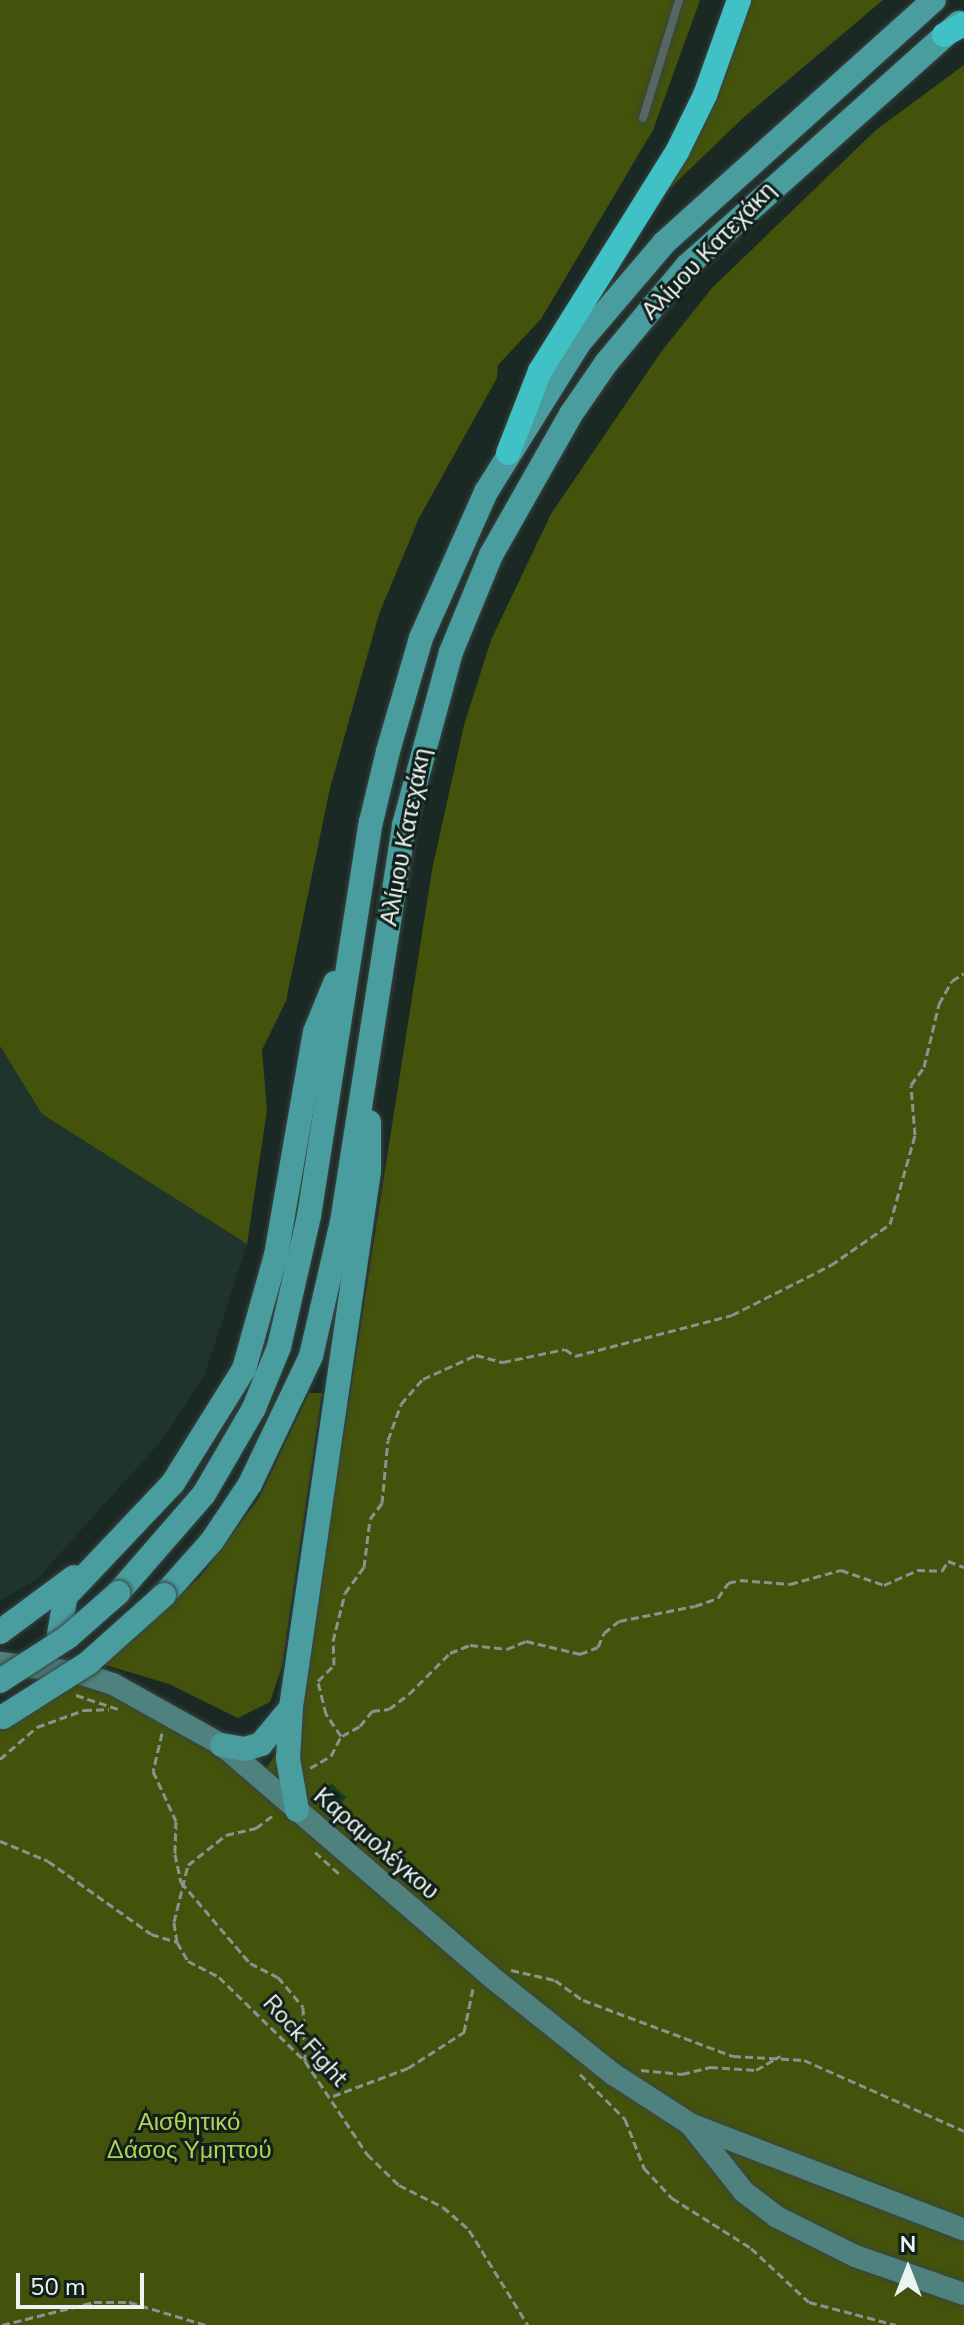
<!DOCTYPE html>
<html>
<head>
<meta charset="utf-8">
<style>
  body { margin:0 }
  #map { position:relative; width:964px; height:2325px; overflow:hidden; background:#1b2925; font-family:"Nunito Sans",sans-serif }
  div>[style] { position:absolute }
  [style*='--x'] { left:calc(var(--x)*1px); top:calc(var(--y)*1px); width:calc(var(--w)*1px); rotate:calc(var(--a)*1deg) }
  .built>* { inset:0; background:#1e342d }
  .green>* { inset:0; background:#43530c }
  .building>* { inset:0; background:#15401e; transform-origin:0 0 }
  .path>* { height:3px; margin-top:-1.5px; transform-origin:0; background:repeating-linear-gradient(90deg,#889490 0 8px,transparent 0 12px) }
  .roads { filter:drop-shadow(0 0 2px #384440) drop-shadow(0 0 2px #384440) }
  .lane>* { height:8px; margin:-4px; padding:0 4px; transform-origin:4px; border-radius:4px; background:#566661 }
  .secondary>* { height:22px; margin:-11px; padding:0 11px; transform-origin:11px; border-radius:11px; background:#4f817f }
  .primary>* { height:24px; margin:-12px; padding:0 12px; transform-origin:12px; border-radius:12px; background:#499d9e }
  .highway>* { height:24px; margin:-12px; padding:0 12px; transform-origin:12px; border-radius:12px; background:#40c1c6 }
  .bridges { filter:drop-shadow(0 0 2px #384440) drop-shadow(0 0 2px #384440) }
  .primary-bridge>* { height:24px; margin:-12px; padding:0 12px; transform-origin:12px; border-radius:12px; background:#499d9e }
  span { translate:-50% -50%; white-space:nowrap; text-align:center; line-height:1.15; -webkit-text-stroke:6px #12201b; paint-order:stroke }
  .street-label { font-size:24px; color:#ebf4f1 }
  .park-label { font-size:24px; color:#b2d254 }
  .north { position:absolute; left:868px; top:2229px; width:80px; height:80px; -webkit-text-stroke:6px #12201b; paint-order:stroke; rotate:0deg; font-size:22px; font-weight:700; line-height:32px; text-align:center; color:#ebf4f1 }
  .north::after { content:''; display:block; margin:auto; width:28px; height:36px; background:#ebf4f1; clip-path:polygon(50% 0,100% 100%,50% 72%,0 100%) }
  .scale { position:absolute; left:16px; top:2273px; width:128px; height:36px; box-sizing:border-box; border:4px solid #ebf4f1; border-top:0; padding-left:10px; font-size:24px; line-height:28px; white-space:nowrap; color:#ebf4f1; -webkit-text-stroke:6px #12201b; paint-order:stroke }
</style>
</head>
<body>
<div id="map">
  <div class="built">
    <i style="clip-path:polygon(0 1046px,42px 1114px,247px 1244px,204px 1377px,163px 1439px,37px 1579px,0 1601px)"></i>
  </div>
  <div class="green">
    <i style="clip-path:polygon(0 0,700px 0,653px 130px,541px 319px,498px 365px,497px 378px,419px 518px,379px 614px,330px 788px,286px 1001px,262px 1050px,267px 1110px,247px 1244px,42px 1114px,0 1046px)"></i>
    <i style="clip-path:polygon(751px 0,883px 0,743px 118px,662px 196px,715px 100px)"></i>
    <i style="clip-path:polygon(964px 65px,964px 2325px,0 2325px,0 1723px,78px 1679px,127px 1696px,258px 1781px,299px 1719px,432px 870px,464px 725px,491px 640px,551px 514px,661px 352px,712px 288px,876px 130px)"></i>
    <i style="clip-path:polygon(309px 1393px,322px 1393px,282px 1666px,270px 1702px,238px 1718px,169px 1684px,102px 1664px,200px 1577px,259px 1498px)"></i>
  </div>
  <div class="building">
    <i style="left:331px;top:1783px;width:21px;height:19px;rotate:43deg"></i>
  </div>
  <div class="path">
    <i style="--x:76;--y:1695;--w:44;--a:18.4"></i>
    <i style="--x:162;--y:1733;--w:39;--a:103"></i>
    <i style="--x:153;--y:1771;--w:55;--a:65.3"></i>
    <i style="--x:176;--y:1821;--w:33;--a:92"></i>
    <i style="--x:175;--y:1854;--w:29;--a:78"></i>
    <i style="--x:181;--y:1882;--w:106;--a:49.6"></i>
    <i style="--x:250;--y:1963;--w:31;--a:27"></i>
    <i style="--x:278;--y:1977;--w:39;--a:50"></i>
    <i style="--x:303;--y:2007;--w:54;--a:87.9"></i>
    <i style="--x:342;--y:1736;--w:21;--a:-29"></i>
    <i style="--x:360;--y:1726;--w:19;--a:-51"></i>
    <i style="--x:372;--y:1711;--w:17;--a:-7"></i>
    <i style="--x:389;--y:1709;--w:25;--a:-37"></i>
    <i style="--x:409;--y:1694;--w:58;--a:-45"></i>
    <i style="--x:450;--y:1653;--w:22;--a:-22"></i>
    <i style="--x:470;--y:1645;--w:37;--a:6"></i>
    <i style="--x:507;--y:1649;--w:21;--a:-23"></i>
    <i style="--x:526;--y:1641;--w:56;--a:13.5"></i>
    <i style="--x:580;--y:1654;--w:19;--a:-21"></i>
    <i style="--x:598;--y:1647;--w:15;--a:-67"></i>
    <i style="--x:604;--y:1633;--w:19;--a:-39"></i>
    <i style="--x:619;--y:1621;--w:77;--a:-11.2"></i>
    <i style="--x:695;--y:1606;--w:24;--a:-19"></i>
    <i style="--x:718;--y:1598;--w:18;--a:-56"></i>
    <i style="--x:728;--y:1583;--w:12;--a:-14"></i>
    <i style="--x:740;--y:1580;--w:50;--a:4.6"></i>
    <i style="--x:790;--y:1584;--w:53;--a:-15.4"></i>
    <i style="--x:841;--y:1570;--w:46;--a:19.2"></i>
    <i style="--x:884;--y:1585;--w:36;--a:-24"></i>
    <i style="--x:917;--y:1570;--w:25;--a:2"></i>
    <i style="--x:942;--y:1571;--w:12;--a:-59"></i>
    <i style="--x:948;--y:1561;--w:17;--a:21"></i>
    <i style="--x:0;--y:1759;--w:49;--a:-40.9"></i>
    <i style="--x:37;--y:1727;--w:50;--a:-19.9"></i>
    <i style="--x:84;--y:1710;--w:25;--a:-2"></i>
    <i style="--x:310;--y:1768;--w:24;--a:-30"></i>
    <i style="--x:331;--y:1756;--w:22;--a:-63"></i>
    <i style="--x:341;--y:1736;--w:27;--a:-124"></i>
    <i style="--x:326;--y:1714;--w:34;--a:-104"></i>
    <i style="--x:318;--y:1681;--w:23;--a:-45"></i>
    <i style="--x:334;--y:1665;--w:24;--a:-92"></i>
    <i style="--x:333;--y:1641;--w:49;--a:-76"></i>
    <i style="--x:345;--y:1593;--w:32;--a:-54"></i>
    <i style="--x:364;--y:1567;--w:48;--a:-82.9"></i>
    <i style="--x:370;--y:1519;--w:20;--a:-53"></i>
    <i style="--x:382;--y:1503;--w:63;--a:-84.6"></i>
    <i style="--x:388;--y:1440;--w:38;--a:-70"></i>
    <i style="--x:401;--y:1404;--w:33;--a:-49"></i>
    <i style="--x:423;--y:1379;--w:58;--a:-24.4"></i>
    <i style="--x:476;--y:1355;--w:28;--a:15"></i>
    <i style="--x:503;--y:1362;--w:63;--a:-11.8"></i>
    <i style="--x:565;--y:1349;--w:12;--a:35"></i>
    <i style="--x:575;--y:1356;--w:162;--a:-14.6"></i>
    <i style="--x:732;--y:1315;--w:111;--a:-26.8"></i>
    <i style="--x:831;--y:1265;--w:72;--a:-34.8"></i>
    <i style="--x:890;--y:1224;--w:92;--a:-74.3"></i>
    <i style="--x:915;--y:1135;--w:50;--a:-94.6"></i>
    <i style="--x:911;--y:1085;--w:22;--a:-54"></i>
    <i style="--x:924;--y:1067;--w:65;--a:-76.6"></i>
    <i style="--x:939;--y:1004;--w:26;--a:-61"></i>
    <i style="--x:952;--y:981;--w:14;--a:-34"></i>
    <i style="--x:0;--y:1841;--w:52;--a:22.6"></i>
    <i style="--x:48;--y:1861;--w:126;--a:35.3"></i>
    <i style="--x:151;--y:1934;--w:27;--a:17"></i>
    <i style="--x:177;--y:1942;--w:22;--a:60"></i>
    <i style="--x:188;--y:1961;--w:35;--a:27"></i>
    <i style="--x:219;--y:1977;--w:120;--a:44.3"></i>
    <i style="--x:305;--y:2061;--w:112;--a:56.3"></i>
    <i style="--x:367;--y:2154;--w:45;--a:44.1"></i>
    <i style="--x:399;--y:2185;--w:49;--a:26.6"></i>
    <i style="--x:443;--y:2207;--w:35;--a:41"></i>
    <i style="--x:469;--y:2230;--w:112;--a:58.2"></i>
    <i style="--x:315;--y:1852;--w:36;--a:42"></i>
    <i style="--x:177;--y:1942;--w:20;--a:-99"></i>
    <i style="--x:174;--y:1922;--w:59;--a:-76.2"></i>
    <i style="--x:188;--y:1865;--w:48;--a:-38.3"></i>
    <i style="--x:226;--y:1835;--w:31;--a:-13"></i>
    <i style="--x:256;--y:1828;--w:21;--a:-37"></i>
    <i style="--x:511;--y:1970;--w:45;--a:12.8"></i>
    <i style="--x:555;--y:1980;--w:34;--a:36"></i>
    <i style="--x:583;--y:2000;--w:160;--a:20.5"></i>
    <i style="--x:733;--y:2056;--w:71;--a:3.2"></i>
    <i style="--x:804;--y:2060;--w:175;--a:23.9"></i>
    <i style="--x:641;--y:2070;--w:41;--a:5.6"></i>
    <i style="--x:682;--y:2074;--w:29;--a:-14"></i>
    <i style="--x:710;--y:2067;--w:46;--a:3.7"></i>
    <i style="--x:756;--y:2070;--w:28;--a:-30"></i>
    <i style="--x:580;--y:2074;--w:64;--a:45"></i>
    <i style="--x:625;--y:2119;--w:53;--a:68.8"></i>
    <i style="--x:644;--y:2168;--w:41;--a:47"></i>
    <i style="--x:672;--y:2198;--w:93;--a:32.3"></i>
    <i style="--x:751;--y:2248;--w:79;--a:43"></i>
    <i style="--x:809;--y:2302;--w:90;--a:14.8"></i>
    <i style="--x:333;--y:2096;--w:80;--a:-20.5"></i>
    <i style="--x:408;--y:2068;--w:67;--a:-32.7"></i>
    <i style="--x:464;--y:2032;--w:45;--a:-78.4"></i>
    <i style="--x:2;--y:2325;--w:95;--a:-14"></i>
    <i style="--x:94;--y:2302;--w:35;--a:0"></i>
    <i style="--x:129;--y:2302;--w:80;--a:16.6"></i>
  </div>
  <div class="roads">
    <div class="lane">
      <i style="--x:643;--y:118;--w:123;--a:-73"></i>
    </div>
    <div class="secondary">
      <i style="--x:0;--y:1663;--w:80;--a:7.2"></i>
      <i style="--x:79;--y:1673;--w:36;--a:18"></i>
      <i style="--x:113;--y:1684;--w:125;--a:29.2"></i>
      <i style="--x:222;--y:1745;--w:352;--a:40.7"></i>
      <i style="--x:489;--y:1975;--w:159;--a:38.6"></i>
      <i style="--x:613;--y:2074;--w:92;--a:33"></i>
      <i style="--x:690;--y:2124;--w:294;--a:21.1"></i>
      <i style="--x:690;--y:2124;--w:87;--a:51.5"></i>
      <i style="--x:744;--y:2192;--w:41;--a:37.1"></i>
      <i style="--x:777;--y:2217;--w:87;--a:26.6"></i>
      <i style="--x:855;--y:2256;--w:115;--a:19.2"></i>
    </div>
    <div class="primary">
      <i style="--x:118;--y:1593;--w:131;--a:-49"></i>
      <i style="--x:204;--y:1494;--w:99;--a:-59.8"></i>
      <i style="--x:254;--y:1408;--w:66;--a:-67.7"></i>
      <i style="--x:279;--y:1347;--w:134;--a:-77.1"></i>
      <i style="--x:309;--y:1216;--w:399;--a:-81.1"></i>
      <i style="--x:371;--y:822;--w:73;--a:-76.5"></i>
      <i style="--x:388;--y:751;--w:118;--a:-73.7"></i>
      <i style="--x:421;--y:638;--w:160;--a:-66"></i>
      <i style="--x:486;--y:492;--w:176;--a:-58"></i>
      <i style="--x:579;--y:343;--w:131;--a:-49.6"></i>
      <i style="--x:664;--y:243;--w:363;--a:-42"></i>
      <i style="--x:164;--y:1595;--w:72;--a:-48.4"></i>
      <i style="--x:212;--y:1541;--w:69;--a:-56.3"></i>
      <i style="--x:250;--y:1484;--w:142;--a:-64.5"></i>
      <i style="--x:311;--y:1356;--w:138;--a:-77"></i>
      <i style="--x:342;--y:1222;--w:402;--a:-81.1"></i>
      <i style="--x:404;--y:825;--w:179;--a:-74.8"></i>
      <i style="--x:451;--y:652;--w:105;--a:-67.6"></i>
      <i style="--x:491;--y:555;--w:162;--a:-60.4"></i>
      <i style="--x:571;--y:414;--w:63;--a:-55.3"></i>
      <i style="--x:607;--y:362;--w:125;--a:-50.2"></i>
      <i style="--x:687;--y:266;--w:365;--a:-41.8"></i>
      <i style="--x:0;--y:1632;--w:92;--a:-36.6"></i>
      <i style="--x:59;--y:1634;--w:39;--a:-80"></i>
      <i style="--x:66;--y:1596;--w:156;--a:-46.6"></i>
      <i style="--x:173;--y:1483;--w:134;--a:-58.1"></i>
      <i style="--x:244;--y:1369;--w:118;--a:-74.3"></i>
      <i style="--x:276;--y:1255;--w:226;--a:-80.1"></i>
      <i style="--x:315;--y:1032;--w:53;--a:-67.8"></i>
      <i style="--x:222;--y:1745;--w:23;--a:10"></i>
      <i style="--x:245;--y:1749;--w:17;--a:-17"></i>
      <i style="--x:261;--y:1744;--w:45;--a:-50.4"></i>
      <i style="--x:297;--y:1810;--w:52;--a:-100"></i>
      <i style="--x:288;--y:1759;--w:52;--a:-86.7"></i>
      <i style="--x:291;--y:1707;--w:542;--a:-81.72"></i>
      <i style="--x:369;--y:1171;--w:49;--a:-90"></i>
    </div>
    <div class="highway">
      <i style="--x:944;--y:35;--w:23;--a:-29"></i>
      <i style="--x:508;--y:453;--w:88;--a:-68.7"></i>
      <i style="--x:540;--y:371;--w:258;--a:-58"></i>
      <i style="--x:677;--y:152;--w:64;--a:-63.8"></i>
      <i style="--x:705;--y:95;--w:101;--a:-70.3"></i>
    </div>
  </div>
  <div class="bridges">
    <div class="primary-bridge">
      <i style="--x:0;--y:1681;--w:81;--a:-32.9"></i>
      <i style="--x:68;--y:1637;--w:67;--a:-41.3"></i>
      <i style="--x:3;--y:1717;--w:101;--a:-32.4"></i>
      <i style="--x:88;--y:1663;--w:102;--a:-41.8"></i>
    </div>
  </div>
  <div class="street-label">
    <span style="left:709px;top:251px;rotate:-46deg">Αλίμου Κατεχάκη</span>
    <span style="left:406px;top:837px;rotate:-79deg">Αλίμου Κατεχάκη</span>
    <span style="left:376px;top:1844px;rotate:41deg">Καραμολέγκου</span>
    <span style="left:305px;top:2041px;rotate:48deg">Rock Fight</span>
  </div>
  <div class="park-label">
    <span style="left:189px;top:2137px">Αισθητικό<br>Δάσος Υμηττού</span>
  </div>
  <div class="north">N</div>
  <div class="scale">50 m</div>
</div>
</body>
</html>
